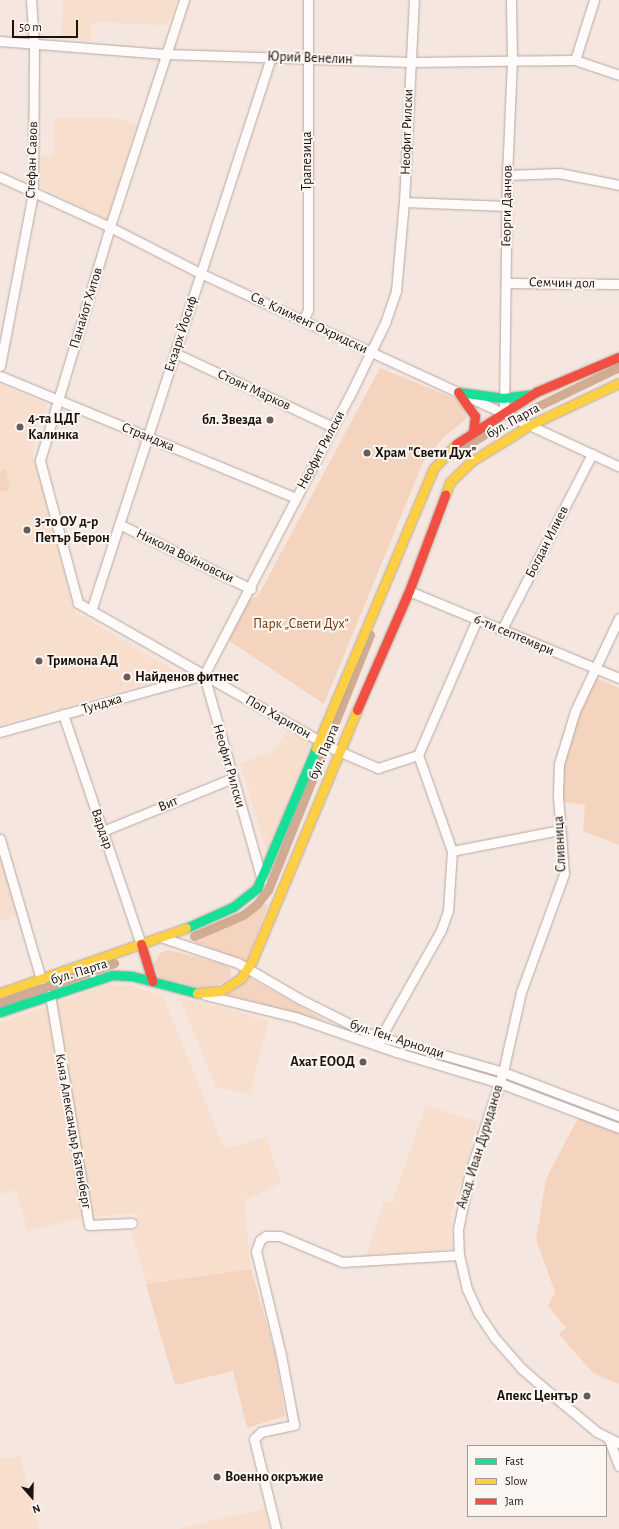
<!DOCTYPE html>
<html>
<head>
<meta charset="utf-8">
<style>
  body { margin:0 }
  #map { position:relative; width:619px; height:1529px; overflow:hidden; background:#f5e7df; font-family:"Alegreya Sans",sans-serif }
  div>[style] { position:absolute }
  [style*='--x'] { left:calc(var(--x)*1px); top:calc(var(--y)*1px); width:calc(var(--w)*1px); rotate:calc(var(--a)*1deg) }
  .built>* { inset:0; background:#f8decd }
  .green>* { inset:0; background:#f4d3bf }
  .canal>* { height:9px; margin:-4.5px; padding:0 4.5px; transform-origin:4.5px; border-radius:4.5px; background:#d1ac93 }
  .roads { filter:drop-shadow(0 0 1px #b4a9a2) drop-shadow(0 0 1px #b4a9a2) }
  .street>* { height:9px; margin:-4.5px; padding:0 4.5px; transform-origin:4.5px; border-radius:4.5px; background:#fefbfa }
  .fast>* { height:9px; margin:-4.5px; padding:0 4.5px; transform-origin:4.5px; border-radius:4.5px; background:#16e098 }
  .slow>* { height:9px; margin:-4.5px; padding:0 4.5px; transform-origin:4.5px; border-radius:4.5px; background:#ffcf43 }
  .jam>* { height:9px; margin:-4.5px; padding:0 4.5px; transform-origin:4.5px; border-radius:4.5px; background:#f24e42 }
  .dots>* { width:11px; height:11px; translate:-50% -50%; box-sizing:border-box; border:2px solid #fcf6f3; border-radius:50% }
  span { translate:-50% -50%; white-space:nowrap; text-align:center; line-height:1.15; -webkit-text-stroke:4px #fcf6f3; paint-order:stroke }
  .street-label { font-size:14px; color:#1c120c }
  .poi-label { font-size:14px; color:#1c120c; font-weight:700 }
  .left { translate:0 -50%; text-align:left }
  .right { translate:-100% -50%; text-align:right }
  .park-label { font-size:14px; color:#713500 }
  .legend { position:absolute; left:467px; top:1445px; width:140px; height:72px; box-sizing:border-box; background:#fcf6f3; border:1px solid #a29b97; margin:0; padding:5px 7px; list-style:none; font-size:12px; color:#1c120c }
  .legend li { display:flex; align-items:center; gap:8px; height:20px }
  .legend b { width:20px; border:1px solid #a29b97 }
  .north { position:absolute; left:12px; top:1477px; width:40px; height:40px; -webkit-text-stroke:3px #fcf6f3; paint-order:stroke; rotate:160deg; font-size:11px; font-weight:700; line-height:16px; text-align:center; color:#1c120c }
  .north::after { content:''; display:block; margin:auto; width:14px; height:18px; background:#1c120c; clip-path:polygon(50% 0,100% 100%,50% 72%,0 100%) }
  .scale { position:absolute; left:12px; top:20px; width:66px; height:18px; box-sizing:border-box; border:2px solid #1c120c; border-top:0; padding-left:5px; font-size:12px; line-height:14px; white-space:nowrap; color:#1c120c; -webkit-text-stroke:3px #fcf6f3; paint-order:stroke }
</style>
</head>
<body>
<div id="map">
  <div class="built">
    <i style="clip-path:polygon(63px 0,177px 0,168px 25px,92px 22px,91px 41px,61px 39px)"></i>
    <i style="clip-path:polygon(54px 118px,117px 118px,137px 125px,108px 220px,42px 188px,41px 156px,54px 155px)"></i>
    <i style="clip-path:polygon(0 384px,47px 404px,32px 450px,75px 612px,181px 674px,0 725px)"></i>
    <i style="clip-path:polygon(287px 730px,311px 742px,267px 853px,240px 763px,274px 751px)"></i>
    <i style="clip-path:polygon(0 854px,19px 915px,0 921px)"></i>
    <i style="clip-path:polygon(109px 985px,126px 985px,163px 995px,224px 1149px,266px 1137px,281px 1183px,244px 1201px,251px 1269px,146px 1284px,131px 1230px,140px 1229px,136px 1213px,91px 1217px,56px 1003px)"></i>
    <i style="clip-path:polygon(179px 997px,269px 1020px,250px 1094px,216px 1087px)"></i>
    <i style="clip-path:polygon(48px 1006px,84px 1217px,28px 1231px,16px 1190px,0 1194px,0 1023px)"></i>
    <i style="clip-path:polygon(426px 1105px,478px 1122px,451px 1216px,452px 1249px,366px 1256px,384px 1201px,392px 1203px)"></i>
    <i style="clip-path:polygon(20px 1456px,39px 1529px,0 1529px,0 1459px)"></i>
    <i style="clip-path:polygon(265px 1508px,269px 1529px,179px 1529px)"></i>
  </div>
  <div class="green">
    <i style="clip-path:polygon(380px 368px,456px 399px,465px 410px,466px 419px,445px 436px,424px 460px,324px 704px,228px 640px,250px 599px,258px 596px)"></i>
    <i style="clip-path:polygon(5px 469px,10px 490px,0 492px,0 471px)"></i>
    <i style="clip-path:polygon(591px 676px,619px 688px,619px 845px,583px 831px,585px 805px,560px 801px,560px 767px)"></i>
    <i style="clip-path:polygon(263px 903px,268px 905px,247px 962px,194px 942px,192px 939px,242px 920px)"></i>
    <i style="clip-path:polygon(169px 950px,226px 965px,231px 969px,231px 977px,215px 987px,204px 989px,159px 977px,154px 964px,160px 953px)"></i>
    <i style="clip-path:polygon(248px 977px,326px 1021px,228px 995px)"></i>
    <i style="clip-path:polygon(579px 1116px,619px 1132px,619px 1384px,593px 1373px,559px 1334px,566px 1328px,548px 1306px,555px 1292px,536px 1240px,546px 1179px)"></i>
    <i style="clip-path:polygon(251px 1269px,276px 1356px,285px 1416px,247px 1428px,233px 1371px,175px 1385px,146px 1284px)"></i>
  </div>
  <div class="canal">
    <i style="--x:532;--y:409;--w:97;--a:-25.8"></i>
    <i style="--x:451;--y:455;--w:57;--a:-31.5"></i>
    <i style="--x:194;--y:936;--w:53;--a:-23.2"></i>
    <i style="--x:243;--y:915;--w:18;--a:-38"></i>
    <i style="--x:257;--y:904;--w:18;--a:-52"></i>
    <i style="--x:268;--y:890;--w:275;--a:-68.2"></i>
    <i style="--x:0;--y:1003;--w:121;--a:-19.3"></i>
  </div>
  <div class="roads">
    <div class="street">
      <i style="--x:184;--y:0;--w:239;--a:108.1"></i>
      <i style="--x:110;--y:227;--w:244;--a:106.7"></i>
      <i style="--x:40;--y:461;--w:147;--a:75"></i>
      <i style="--x:78;--y:603;--w:295;--a:29.7"></i>
      <i style="--x:334;--y:749;--w:48;--a:23.4"></i>
      <i style="--x:378;--y:768;--w:42;--a:-18"></i>
      <i style="--x:418;--y:755;--w:148;--a:-66.5"></i>
      <i style="--x:0;--y:41;--w:168;--a:4.5"></i>
      <i style="--x:167;--y:54;--w:243;--a:1.9"></i>
      <i style="--x:410;--y:62;--w:165;--a:-0.7"></i>
      <i style="--x:575;--y:60;--w:46;--a:18.8"></i>
      <i style="--x:575;--y:60;--w:63;--a:-72.4"></i>
      <i style="--x:507;--y:175;--w:52;--a:-2.2"></i>
      <i style="--x:559;--y:173;--w:61;--a:11.3"></i>
      <i style="--x:0;--y:177;--w:121;--a:24.4"></i>
      <i style="--x:110;--y:227;--w:101;--a:27.1"></i>
      <i style="--x:200;--y:273;--w:462;--a:24.8"></i>
      <i style="--x:404;--y:202;--w:103;--a:2.2"></i>
      <i style="--x:506;--y:283;--w:113;--a:0.5"></i>
      <i style="--x:303;--y:320;--w:11;--a:-63"></i>
      <i style="--x:308;--y:310;--w:310;--a:-90"></i>
      <i style="--x:175;--y:353;--w:174;--a:25.1"></i>
      <i style="--x:0;--y:366;--w:176;--a:-79.2"></i>
      <i style="--x:33;--y:193;--w:150;--a:-89.6"></i>
      <i style="--x:34;--y:43;--w:43;--a:-94"></i>
      <i style="--x:0;--y:376;--w:320;--a:22.4"></i>
      <i style="--x:504;--y:413;--w:238;--a:-89.3"></i>
      <i style="--x:507;--y:175;--w:115;--a:-87.5"></i>
      <i style="--x:512;--y:60;--w:60;--a:-91"></i>
      <i style="--x:119;--y:524;--w:147;--a:26.2"></i>
      <i style="--x:409;--y:591;--w:227;--a:22.5"></i>
      <i style="--x:91;--y:611;--w:583;--a:-72"></i>
      <i style="--x:619;--y:618;--w:103;--a:115.3"></i>
      <i style="--x:575;--y:711;--w:55;--a:106.8"></i>
      <i style="--x:559;--y:764;--w:32;--a:92"></i>
      <i style="--x:558;--y:796;--w:78;--a:85.6"></i>
      <i style="--x:564;--y:874;--w:126;--a:110"></i>
      <i style="--x:521;--y:992;--w:82;--a:102.7"></i>
      <i style="--x:503;--y:1072;--w:105;--a:108.3"></i>
      <i style="--x:470;--y:1172;--w:58;--a:101.9"></i>
      <i style="--x:458;--y:1229;--w:26;--a:88"></i>
      <i style="--x:459;--y:1255;--w:35;--a:77"></i>
      <i style="--x:467;--y:1289;--w:26;--a:65"></i>
      <i style="--x:478;--y:1313;--w:29;--a:56"></i>
      <i style="--x:494;--y:1337;--w:41;--a:48.9"></i>
      <i style="--x:521;--y:1368;--w:21;--a:41"></i>
      <i style="--x:537;--y:1382;--w:78;--a:39.8"></i>
      <i style="--x:597;--y:1432;--w:25;--a:27"></i>
      <i style="--x:502;--y:629;--w:197;--a:-62.8"></i>
      <i style="--x:63;--y:714;--w:243;--a:71.3"></i>
      <i style="--x:0;--y:732;--w:212;--a:-15.6"></i>
      <i style="--x:103;--y:831;--w:140;--a:-22.2"></i>
      <i style="--x:0;--y:839;--w:146;--a:73.7"></i>
      <i style="--x:452;--y:851;--w:110;--a:-11"></i>
      <i style="--x:262;--y:880;--w:213;--a:-105.8"></i>
      <i style="--x:204;--y:675;--w:314;--a:-62.5"></i>
      <i style="--x:349;--y:397;--w:82;--a:-64.1"></i>
      <i style="--x:385;--y:323;--w:34;--a:-71"></i>
      <i style="--x:396;--y:291;--w:89;--a:-84.9"></i>
      <i style="--x:404;--y:202;--w:202;--a:-87.2"></i>
      <i style="--x:160;--y:937;--w:82;--a:18.4"></i>
      <i style="--x:238;--y:963;--w:72;--a:30.1"></i>
      <i style="--x:300;--y:999;--w:78;--a:26.6"></i>
      <i style="--x:370;--y:1034;--w:138;--a:15.9"></i>
      <i style="--x:503;--y:1072;--w:124;--a:20.8"></i>
      <i style="--x:50;--y:995;--w:233;--a:80.4"></i>
      <i style="--x:89;--y:1225;--w:43;--a:-2.7"></i>
      <i style="--x:205;--y:995;--w:93;--a:13.7"></i>
      <i style="--x:295;--y:1017;--w:107;--a:19.1"></i>
      <i style="--x:396;--y:1052;--w:109;--a:16.6"></i>
      <i style="--x:500;--y:1083;--w:127;--a:20.7"></i>
      <i style="--x:378;--y:1042;--w:129;--a:-60.6"></i>
      <i style="--x:441;--y:930;--w:20;--a:-70"></i>
      <i style="--x:448;--y:911;--w:60;--a:-86.2"></i>
      <i style="--x:452;--y:851;--w:102;--a:-109.5"></i>
      <i style="--x:609;--y:1440;--w:28;--a:69"></i>
      <i style="--x:276;--y:1529;--w:93;--a:-103.7"></i>
      <i style="--x:254;--y:1439;--w:10;--a:-45"></i>
      <i style="--x:261;--y:1432;--w:34;--a:-12"></i>
      <i style="--x:294;--y:1425;--w:71;--a:-100.5"></i>
      <i style="--x:281;--y:1355;--w:107;--a:-103.5"></i>
      <i style="--x:256;--y:1251;--w:12;--a:-70"></i>
      <i style="--x:260;--y:1240;--w:7;--a:-34"></i>
      <i style="--x:266;--y:1236;--w:14;--a:0"></i>
      <i style="--x:280;--y:1236;--w:67;--a:22.8"></i>
      <i style="--x:342;--y:1262;--w:117;--a:-3.4"></i>
    </div>
    <div class="fast">
      <i style="--x:458;--y:392;--w:45;--a:7.6"></i>
      <i style="--x:503;--y:398;--w:26;--a:-7"></i>
      <i style="--x:186;--y:928;--w:51;--a:-24.1"></i>
      <i style="--x:233;--y:907;--w:31;--a:-38"></i>
      <i style="--x:257;--y:888;--w:152;--a:-67.1"></i>
      <i style="--x:0;--y:1012;--w:118;--a:-18.3"></i>
      <i style="--x:112;--y:975;--w:20;--a:3"></i>
      <i style="--x:132;--y:976;--w:67;--a:14.7"></i>
    </div>
    <div class="slow">
      <i style="--x:445;--y:495;--w:14;--a:-69"></i>
      <i style="--x:450;--y:482;--w:30;--a:-44"></i>
      <i style="--x:472;--y:461;--w:68;--a:-31.8"></i>
      <i style="--x:530;--y:425;--w:98;--a:-25.3"></i>
      <i style="--x:316;--y:748;--w:303;--a:-67.2"></i>
      <i style="--x:433;--y:469;--w:34;--a:-47"></i>
      <i style="--x:0;--y:993;--w:197;--a:-19.3"></i>
      <i style="--x:197;--y:993;--w:24;--a:-5"></i>
      <i style="--x:221;--y:991;--w:24;--a:-33"></i>
      <i style="--x:241;--y:978;--w:20;--a:-57"></i>
      <i style="--x:252;--y:961;--w:272;--a:-67.3"></i>
    </div>
    <div class="jam">
      <i style="--x:458;--y:392;--w:29;--a:55"></i>
      <i style="--x:475;--y:416;--w:16;--a:97"></i>
      <i style="--x:456;--y:444;--w:95;--a:-33"></i>
      <i style="--x:536;--y:392;--w:90;--a:-22.9"></i>
      <i style="--x:357;--y:710;--w:130;--a:-66.4"></i>
      <i style="--x:409;--y:591;--w:103;--a:-69.4"></i>
      <i style="--x:141;--y:944;--w:39;--a:73"></i>
    </div>
  </div>
  <div class="dots">
    <i style="left:270px;top:420px;background:#685d56"></i>
    <i style="left:20px;top:427px;background:#685d56"></i>
    <i style="left:367px;top:453px;background:#685d56"></i>
    <i style="left:27px;top:530px;background:#685d56"></i>
    <i style="left:39px;top:661px;background:#685d56"></i>
    <i style="left:127px;top:677px;background:#685d56"></i>
    <i style="left:363px;top:1062px;background:#685d56"></i>
    <i style="left:587px;top:1396px;background:#685d56"></i>
    <i style="left:217px;top:1477px;background:#685d56"></i>
  </div>
  <div class="street-label">
    <span style="left:310px;top:58px;rotate:2deg">Юрий Венелин</span>
    <span style="left:407px;top:132px;rotate:-88deg">Неофит Рилски</span>
    <span style="left:32px;top:160px;rotate:-88deg">Стефан Савов</span>
    <span style="left:307px;top:161px;rotate:-90deg">Трапезица</span>
    <span style="left:507px;top:206px;rotate:-89deg">Георги Данчов</span>
    <span style="left:562px;top:283px;rotate:1deg">Семчин дол</span>
    <span style="left:86px;top:308px;rotate:-73deg">Панайот Хитов</span>
    <span style="left:309px;top:323px;rotate:25deg">Св. Климент Охридски</span>
    <span style="left:181px;top:334px;rotate:-72deg">Екзарх Йосиф</span>
    <span style="left:254px;top:390px;rotate:25deg">Стоян Марков</span>
    <span style="left:513px;top:421px;rotate:-29deg">бул. Парта</span>
    <span style="left:148px;top:437px;rotate:22deg">Странджа</span>
    <span style="left:321px;top:450px;rotate:-62deg">Неофит Рилски</span>
    <span style="left:547px;top:542px;rotate:-63deg">Богдан Илиев</span>
    <span style="left:185px;top:556px;rotate:26deg">Никола Войновски</span>
    <span style="left:514px;top:635px;rotate:23deg">6-ти септември</span>
    <span style="left:102px;top:704px;rotate:-16deg">Тунджа</span>
    <span style="left:278px;top:717px;rotate:30deg">Поп Харитон</span>
    <span style="left:324px;top:752px;rotate:-67deg">бул. Парта</span>
    <span style="left:229px;top:766px;rotate:74deg">Неофит Рилски</span>
    <span style="left:168px;top:804px;rotate:-22deg">Вит</span>
    <span style="left:102px;top:829px;rotate:71deg">Вардар</span>
    <span style="left:560px;top:844px;rotate:-93deg">Сливница</span>
    <span style="left:79px;top:972px;rotate:-17deg">бул. Парта</span>
    <span style="left:397px;top:1039px;rotate:18deg">бул. Ген. Арнолди</span>
    <span style="left:73px;top:1131px;rotate:80deg">Княз Александър Батенберг</span>
    <span style="left:480px;top:1147px;rotate:-73deg">Акад. Иван Дуриданов</span>
  </div>
  <div class="poi-label">
    <span class="left" style="left:28px;top:427px">4-та ЦДГ<br>Калинка</span>
    <span class="right" style="left:262px;top:420px">бл. Звезда</span>
    <span class="left" style="left:375px;top:453px">Храм "Свети Дух"</span>
    <span class="left" style="left:35px;top:530px">3-то ОУ д-р<br>Петър Берон</span>
    <span class="left" style="left:47px;top:661px">Тримона АД</span>
    <span class="left" style="left:135px;top:677px">Найденов фитнес</span>
    <span class="right" style="left:355px;top:1062px">Ахат ЕООД</span>
    <span class="right" style="left:578px;top:1396px">Апекс Център</span>
    <span class="left" style="left:225px;top:1477px">Военно окръжие</span>
  </div>
  <div class="park-label">
    <span style="left:301px;top:624px">Парк „Свети Дух“</span>
  </div>
  <ul class="legend">
  <li><b style="height:5px;background:#16e098"></b>Fast</li>
  <li><b style="height:5px;background:#ffcf43"></b>Slow</li>
  <li><b style="height:5px;background:#f24e42"></b>Jam</li>
  </ul>
  <div class="north">N</div>
  <div class="scale">50 m</div>
</div>
</body>
</html>
